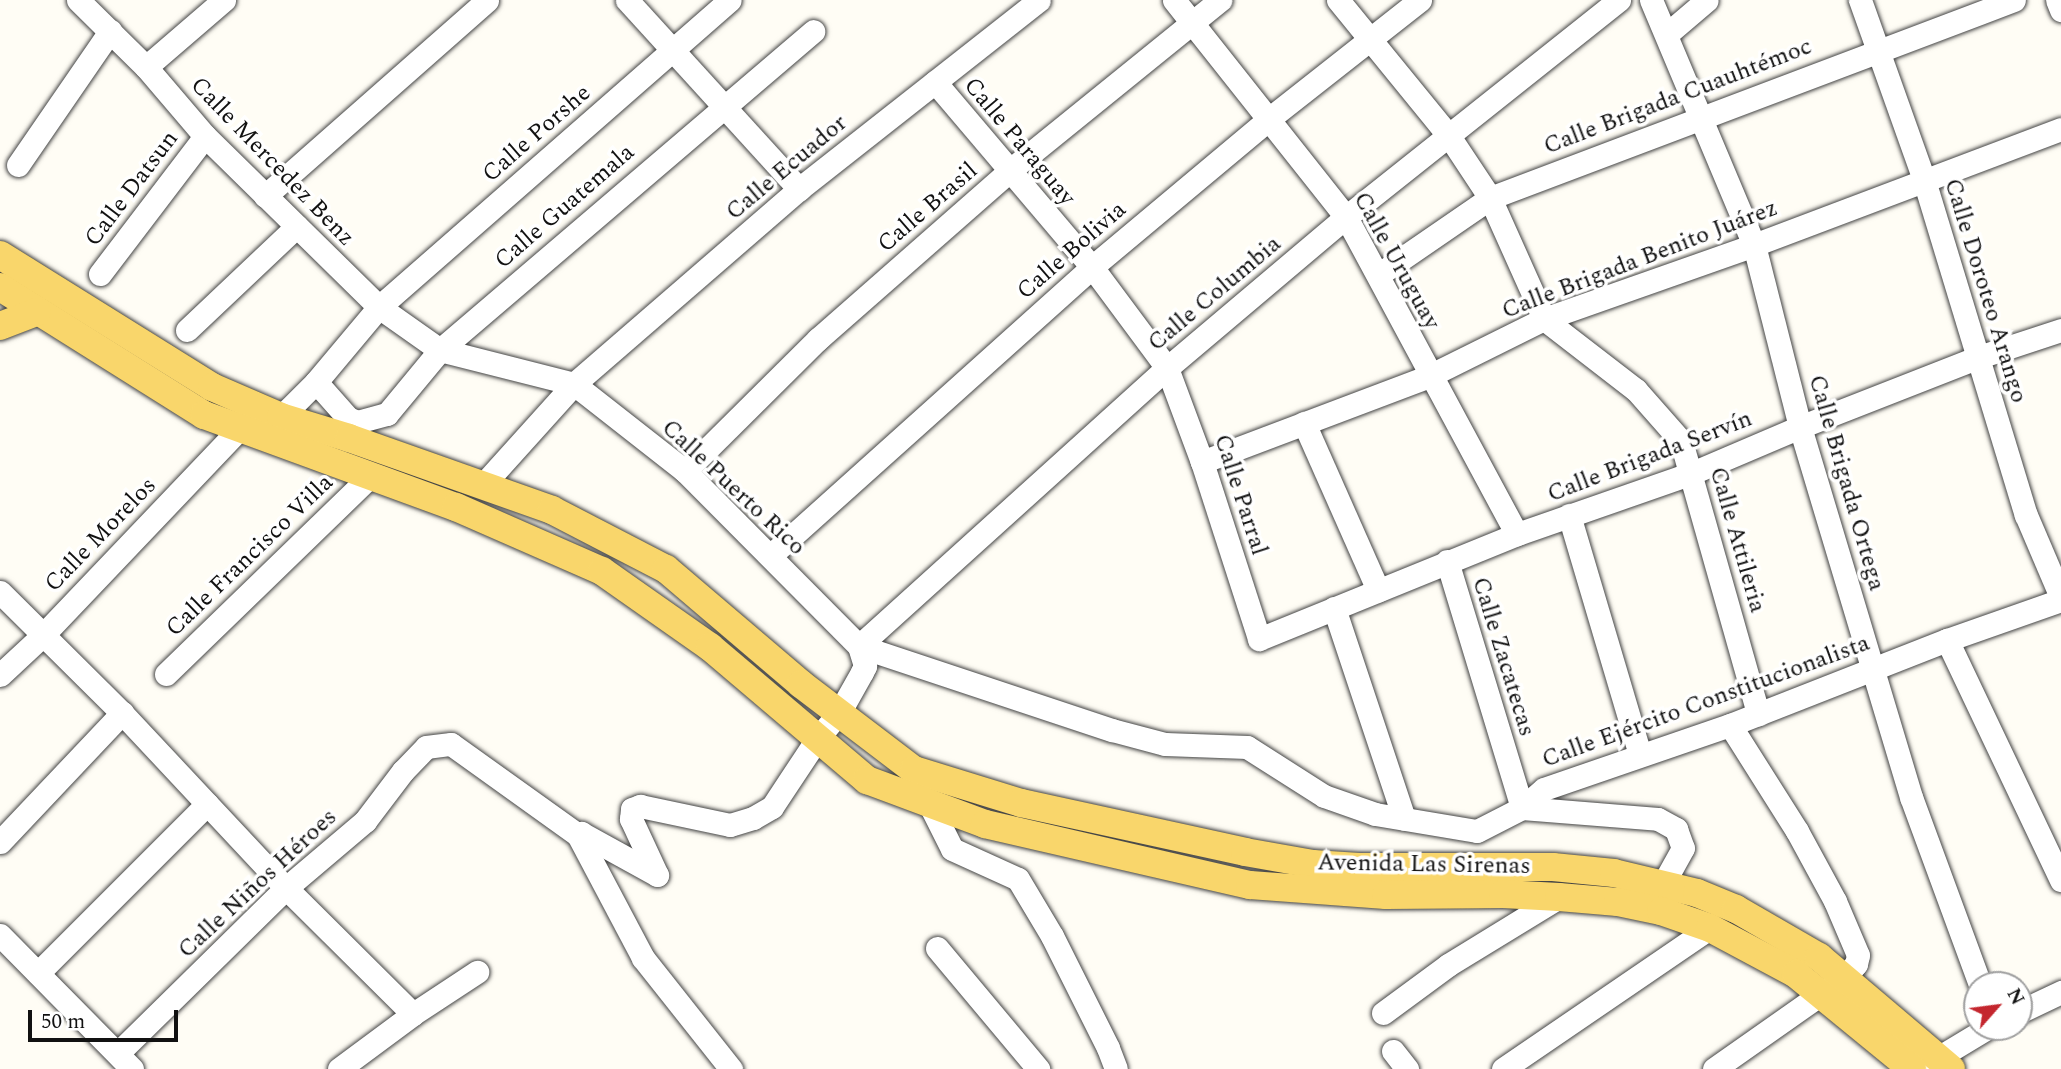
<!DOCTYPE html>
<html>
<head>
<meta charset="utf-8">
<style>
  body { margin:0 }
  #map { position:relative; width:2061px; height:1069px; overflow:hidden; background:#fffdf5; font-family:Spectral,serif }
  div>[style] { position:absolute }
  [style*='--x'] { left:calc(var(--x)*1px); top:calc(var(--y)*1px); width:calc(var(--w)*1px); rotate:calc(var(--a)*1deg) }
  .roads { filter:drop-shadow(0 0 2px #444) drop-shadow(0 0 2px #444) }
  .minor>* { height:23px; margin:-11.5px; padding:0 11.5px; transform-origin:11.5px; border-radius:11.5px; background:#fff }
  .major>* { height:28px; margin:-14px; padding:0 14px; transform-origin:14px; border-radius:14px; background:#f9d66b }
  span { translate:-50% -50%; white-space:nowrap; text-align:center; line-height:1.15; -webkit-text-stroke:7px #fff; paint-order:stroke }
  .street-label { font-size:24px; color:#111 }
  .north { position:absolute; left:1963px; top:971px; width:70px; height:70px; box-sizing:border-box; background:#fff; border:2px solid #a0a0a0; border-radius:50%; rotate:62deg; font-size:19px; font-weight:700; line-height:28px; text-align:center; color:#111 }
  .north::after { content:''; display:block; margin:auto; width:24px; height:32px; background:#c4262e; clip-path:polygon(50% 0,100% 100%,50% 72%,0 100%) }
  .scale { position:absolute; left:28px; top:1010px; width:150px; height:32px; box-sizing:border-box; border:4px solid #111; border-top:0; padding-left:9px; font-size:21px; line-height:24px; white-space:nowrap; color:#111; -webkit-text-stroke:5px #fff; paint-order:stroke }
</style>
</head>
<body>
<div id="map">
  <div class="roads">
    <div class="minor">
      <i style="--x:78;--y:0;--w:95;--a:44.6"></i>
      <i style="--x:146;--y:67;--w:91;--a:49.5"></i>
      <i style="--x:205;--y:136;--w:244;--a:44.5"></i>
      <i style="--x:379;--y:307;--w:75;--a:35.2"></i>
      <i style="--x:440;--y:350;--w:138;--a:14.2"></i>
      <i style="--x:574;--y:384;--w:141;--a:38.1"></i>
      <i style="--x:685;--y:471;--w:247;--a:45.2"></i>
      <i style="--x:859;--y:646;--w:267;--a:18.4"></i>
      <i style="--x:1112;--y:730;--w:55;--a:14.8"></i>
      <i style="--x:1165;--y:744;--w:82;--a:2.1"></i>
      <i style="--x:1247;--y:747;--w:91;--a:32.5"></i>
      <i style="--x:1324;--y:796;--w:54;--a:19.4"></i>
      <i style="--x:1375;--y:814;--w:103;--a:9.5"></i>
      <i style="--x:1477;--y:831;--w:51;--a:-27.1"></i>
      <i style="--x:1522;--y:808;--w:29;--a:-41"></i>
      <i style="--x:1544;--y:789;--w:197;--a:-19"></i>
      <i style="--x:1730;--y:725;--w:233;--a:-21.4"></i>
      <i style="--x:1947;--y:640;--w:121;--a:-19.3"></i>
      <i style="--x:627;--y:0;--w:256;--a:47.7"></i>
      <i style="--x:1174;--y:0;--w:277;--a:51.6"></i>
      <i style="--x:1346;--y:217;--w:360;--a:61.7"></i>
      <i style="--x:1338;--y:0;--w:176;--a:50.8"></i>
      <i style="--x:1449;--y:136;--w:74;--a:56.5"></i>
      <i style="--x:1490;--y:198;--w:133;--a:65.9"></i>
      <i style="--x:1544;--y:319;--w:116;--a:37.7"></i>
      <i style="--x:1636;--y:390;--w:68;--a:48.6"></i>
      <i style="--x:1681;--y:441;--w:284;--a:74.2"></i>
      <i style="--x:1651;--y:0;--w:266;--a:67.2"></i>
      <i style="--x:1754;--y:245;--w:188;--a:75.8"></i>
      <i style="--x:1800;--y:427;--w:386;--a:73.3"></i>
      <i style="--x:1911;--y:797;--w:200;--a:69.8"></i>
      <i style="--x:1860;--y:0;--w:191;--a:70.4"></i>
      <i style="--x:1924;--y:180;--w:350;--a:73.1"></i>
      <i style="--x:2026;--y:515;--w:89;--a:66.9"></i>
      <i style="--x:2057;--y:0;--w:11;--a:68"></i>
      <i style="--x:1667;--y:34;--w:52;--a:-40.4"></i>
      <i style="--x:146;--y:67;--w:103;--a:-40.7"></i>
      <i style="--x:935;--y:82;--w:243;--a:49.7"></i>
      <i style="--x:1092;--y:267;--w:126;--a:53.4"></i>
      <i style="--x:1167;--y:368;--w:100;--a:69.6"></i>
      <i style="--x:1202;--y:462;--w:186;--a:72.1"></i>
      <i style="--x:1259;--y:639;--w:279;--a:-22.1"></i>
      <i style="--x:1517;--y:534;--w:185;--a:-19.2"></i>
      <i style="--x:1692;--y:473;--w:117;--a:-23.1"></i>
      <i style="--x:1800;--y:427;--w:192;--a:-21.4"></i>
      <i style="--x:1979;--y:357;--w:86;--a:-18.2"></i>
      <i style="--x:18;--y:165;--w:163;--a:-55.5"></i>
      <i style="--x:265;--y:196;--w:296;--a:-41.4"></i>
      <i style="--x:100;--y:274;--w:173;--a:-52.7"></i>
      <i style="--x:1378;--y:275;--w:136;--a:-34.5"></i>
      <i style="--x:1490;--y:198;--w:560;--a:-20.7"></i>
      <i style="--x:187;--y:330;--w:151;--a:-43.4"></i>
      <i style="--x:316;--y:382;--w:48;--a:48.4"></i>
      <i style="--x:348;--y:418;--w:10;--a:24"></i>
      <i style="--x:357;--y:422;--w:31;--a:-15"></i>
      <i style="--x:387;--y:414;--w:83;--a:-50.4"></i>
      <i style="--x:440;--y:350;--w:491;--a:-40.5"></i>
      <i style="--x:281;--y:417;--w:49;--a:-45"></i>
      <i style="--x:316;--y:382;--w:98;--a:-50"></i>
      <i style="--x:379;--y:307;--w:466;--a:-41.2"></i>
      <i style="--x:1304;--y:423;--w:183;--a:66.1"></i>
      <i style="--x:1202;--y:462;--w:243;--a:-20.7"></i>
      <i style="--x:1429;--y:376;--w:128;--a:-26.4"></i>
      <i style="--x:1544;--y:319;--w:223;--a:-19.4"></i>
      <i style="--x:1754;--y:245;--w:328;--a:-20.7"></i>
      <i style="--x:685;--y:471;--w:187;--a:-44.8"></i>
      <i style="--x:818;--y:339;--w:254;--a:-41.3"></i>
      <i style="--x:1009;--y:171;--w:272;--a:-39"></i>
      <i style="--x:482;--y:486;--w:137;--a:-48"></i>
      <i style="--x:574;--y:384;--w:298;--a:-40.9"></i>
      <i style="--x:799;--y:189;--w:305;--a:-38.2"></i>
      <i style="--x:1569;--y:515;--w:249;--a:73.5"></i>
      <i style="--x:770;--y:556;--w:433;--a:-41.9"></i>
      <i style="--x:1092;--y:267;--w:232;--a:-39.9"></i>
      <i style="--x:1270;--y:118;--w:191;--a:-38.2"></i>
      <i style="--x:1447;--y:561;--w:258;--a:73.1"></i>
      <i style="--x:1522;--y:808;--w:136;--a:4.6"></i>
      <i style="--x:1658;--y:819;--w:21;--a:29"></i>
      <i style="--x:1676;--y:829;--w:20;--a:70"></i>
      <i style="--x:1683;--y:848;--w:41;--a:119.1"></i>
      <i style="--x:0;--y:592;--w:172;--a:44.8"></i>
      <i style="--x:122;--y:713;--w:240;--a:46.9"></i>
      <i style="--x:286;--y:888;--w:179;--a:44.8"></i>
      <i style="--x:413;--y:1014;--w:77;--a:-33.3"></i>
      <i style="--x:1334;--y:608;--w:222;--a:71.6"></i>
      <i style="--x:1947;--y:640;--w:266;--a:64.6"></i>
      <i style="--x:859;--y:646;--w:415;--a:-42.1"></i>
      <i style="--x:1167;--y:368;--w:234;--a:-40.2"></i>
      <i style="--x:1346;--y:217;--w:349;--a:-38.5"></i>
      <i style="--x:166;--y:674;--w:286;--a:-44.1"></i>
      <i style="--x:0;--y:675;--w:57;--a:-42.9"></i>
      <i style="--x:42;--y:636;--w:284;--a:-46.4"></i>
      <i style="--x:929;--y:803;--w:51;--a:63.4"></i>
      <i style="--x:952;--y:849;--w:72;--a:24.4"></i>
      <i style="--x:1018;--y:879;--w:66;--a:59.2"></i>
      <i style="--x:1052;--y:936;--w:125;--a:63.4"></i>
      <i style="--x:1108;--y:1048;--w:22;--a:69"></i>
      <i style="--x:578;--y:835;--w:139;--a:62.1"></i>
      <i style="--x:643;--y:958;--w:142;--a:51.6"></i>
      <i style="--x:0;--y:842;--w:178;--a:-46.6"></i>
      <i style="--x:0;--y:935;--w:188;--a:45.4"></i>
      <i style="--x:937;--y:948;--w:158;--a:50.1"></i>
      <i style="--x:38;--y:973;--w:239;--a:-45"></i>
      <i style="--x:2019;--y:1012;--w:47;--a:-25.5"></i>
      <i style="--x:1383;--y:1013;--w:81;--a:-36.4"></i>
      <i style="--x:1448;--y:965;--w:130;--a:-31.5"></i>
      <i style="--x:1393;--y:1051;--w:23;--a:52"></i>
      <i style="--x:118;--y:1053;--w:235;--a:-44.5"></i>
      <i style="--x:286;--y:888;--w:104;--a:-40.3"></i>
      <i style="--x:365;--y:821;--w:63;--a:-52.8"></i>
      <i style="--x:403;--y:771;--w:33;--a:-46"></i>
      <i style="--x:426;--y:747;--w:25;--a:-7"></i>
      <i style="--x:451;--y:744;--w:156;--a:35.6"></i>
      <i style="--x:578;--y:835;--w:4;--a:-34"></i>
      <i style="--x:581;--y:833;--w:87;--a:28.9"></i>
      <i style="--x:657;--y:875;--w:62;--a:-114.9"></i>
      <i style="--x:631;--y:819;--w:10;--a:-84"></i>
      <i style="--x:632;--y:809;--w:9;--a:-21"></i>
      <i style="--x:640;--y:806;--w:92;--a:11.9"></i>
      <i style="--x:730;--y:825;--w:24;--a:-17"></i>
      <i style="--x:753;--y:818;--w:22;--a:-30"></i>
      <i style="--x:772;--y:807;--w:82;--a:-56.5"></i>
      <i style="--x:817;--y:739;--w:34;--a:-50"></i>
      <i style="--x:839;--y:713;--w:47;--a:-60.7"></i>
      <i style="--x:862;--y:672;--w:7;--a:-63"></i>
      <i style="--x:865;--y:666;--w:21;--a:-107"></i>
      <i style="--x:1926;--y:1065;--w:74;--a:-31.1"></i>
      <i style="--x:339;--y:1069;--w:92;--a:-36.6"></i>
      <i style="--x:1503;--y:1069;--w:250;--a:-34.3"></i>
      <i style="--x:1714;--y:1069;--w:160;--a:-35.1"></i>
      <i style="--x:1845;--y:977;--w:17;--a:-50"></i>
      <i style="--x:1856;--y:964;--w:9;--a:-77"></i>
      <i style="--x:1858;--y:955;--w:59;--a:-113.1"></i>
      <i style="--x:1835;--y:901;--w:80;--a:-118.5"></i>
      <i style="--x:1797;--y:831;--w:125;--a:-122.3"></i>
    </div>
    <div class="major">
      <i style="--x:0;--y:255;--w:250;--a:31.9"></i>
      <i style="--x:212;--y:387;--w:75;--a:23.5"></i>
      <i style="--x:281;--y:417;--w:71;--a:17.2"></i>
      <i style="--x:349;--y:438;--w:215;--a:19.5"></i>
      <i style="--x:552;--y:510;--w:128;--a:27.4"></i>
      <i style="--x:666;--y:569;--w:177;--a:40.4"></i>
      <i style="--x:801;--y:684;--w:142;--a:37.3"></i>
      <i style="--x:914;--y:770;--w:112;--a:17.1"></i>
      <i style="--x:1021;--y:803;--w:229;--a:12.3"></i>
      <i style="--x:1245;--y:852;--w:69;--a:10"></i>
      <i style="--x:1313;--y:864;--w:46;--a:3.7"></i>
      <i style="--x:1359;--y:867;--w:194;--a:0"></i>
      <i style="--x:1553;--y:867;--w:61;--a:5.6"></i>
      <i style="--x:1614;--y:873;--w:85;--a:13.5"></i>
      <i style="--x:1697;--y:893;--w:42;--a:22.3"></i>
      <i style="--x:1736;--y:909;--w:96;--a:30"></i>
      <i style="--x:1819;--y:957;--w:173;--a:40.3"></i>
      <i style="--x:0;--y:287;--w:241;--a:32.1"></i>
      <i style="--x:204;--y:415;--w:268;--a:20.1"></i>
      <i style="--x:456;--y:507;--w:159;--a:23.7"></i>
      <i style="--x:602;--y:571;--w:132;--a:35.1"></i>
      <i style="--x:710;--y:647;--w:206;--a:40.3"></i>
      <i style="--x:867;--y:780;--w:126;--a:20.4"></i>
      <i style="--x:985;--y:824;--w:272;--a:13"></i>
      <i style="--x:1250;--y:885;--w:136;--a:4.2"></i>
      <i style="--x:1386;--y:895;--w:117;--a:-0.5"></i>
      <i style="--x:1503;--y:894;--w:56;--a:3.1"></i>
      <i style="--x:1559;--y:897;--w:59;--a:4.8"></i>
      <i style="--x:1618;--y:902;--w:44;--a:11.8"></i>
      <i style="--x:1661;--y:911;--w:52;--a:19.1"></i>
      <i style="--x:1710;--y:928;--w:98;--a:28.1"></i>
      <i style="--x:1796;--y:974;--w:150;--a:39.3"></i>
      <i style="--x:0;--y:326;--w:39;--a:-21"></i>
    </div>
  </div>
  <div class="street-label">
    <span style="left:1678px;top:97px;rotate:-21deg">Calle Brigada Cuauhtémoc</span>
    <span style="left:537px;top:134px;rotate:-41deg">Calle Porshe</span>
    <span style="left:1019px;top:142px;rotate:50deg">Calle Paraguay</span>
    <span style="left:272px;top:162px;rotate:46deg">Calle Mercedez Benz</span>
    <span style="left:787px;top:168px;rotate:-40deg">Calle Ecuador</span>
    <span style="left:132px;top:189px;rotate:-53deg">Calle Datsun</span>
    <span style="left:565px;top:207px;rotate:-41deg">Calle Guatemala</span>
    <span style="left:928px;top:208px;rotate:-41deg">Calle Brasil</span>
    <span style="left:1072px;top:251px;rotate:-41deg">Calle Bolivia</span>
    <span style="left:1640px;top:260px;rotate:-21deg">Calle Brigada Benito Juárez</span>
    <span style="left:1396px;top:261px;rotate:61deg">Calle Uruguay</span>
    <span style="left:1985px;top:291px;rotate:73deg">Calle Doroteo Arango</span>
    <span style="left:1215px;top:294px;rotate:-40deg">Calle Columbia</span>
    <span style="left:1650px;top:457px;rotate:-21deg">Calle Brigada Servín</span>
    <span style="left:1846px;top:483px;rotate:74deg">Calle Brigada Ortega</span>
    <span style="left:733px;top:488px;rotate:43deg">Calle Puerto Rico</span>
    <span style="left:1240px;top:495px;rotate:72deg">Calle Parral</span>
    <span style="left:101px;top:535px;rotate:-46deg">Calle Morelos</span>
    <span style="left:1737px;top:540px;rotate:74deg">Calle Attileria</span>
    <span style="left:250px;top:556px;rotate:-44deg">Calle Francisco Villa</span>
    <span style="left:1503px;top:657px;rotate:73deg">Calle Zacatecas</span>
    <span style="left:1706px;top:702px;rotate:-20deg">Calle Ejército Constitucionalista</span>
    <span style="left:1424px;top:865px;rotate:1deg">Avenida Las Sirenas</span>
    <span style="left:258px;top:884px;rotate:-43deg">Calle Niños Héroes</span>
  </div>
  <div class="north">N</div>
  <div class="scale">50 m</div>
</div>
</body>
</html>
